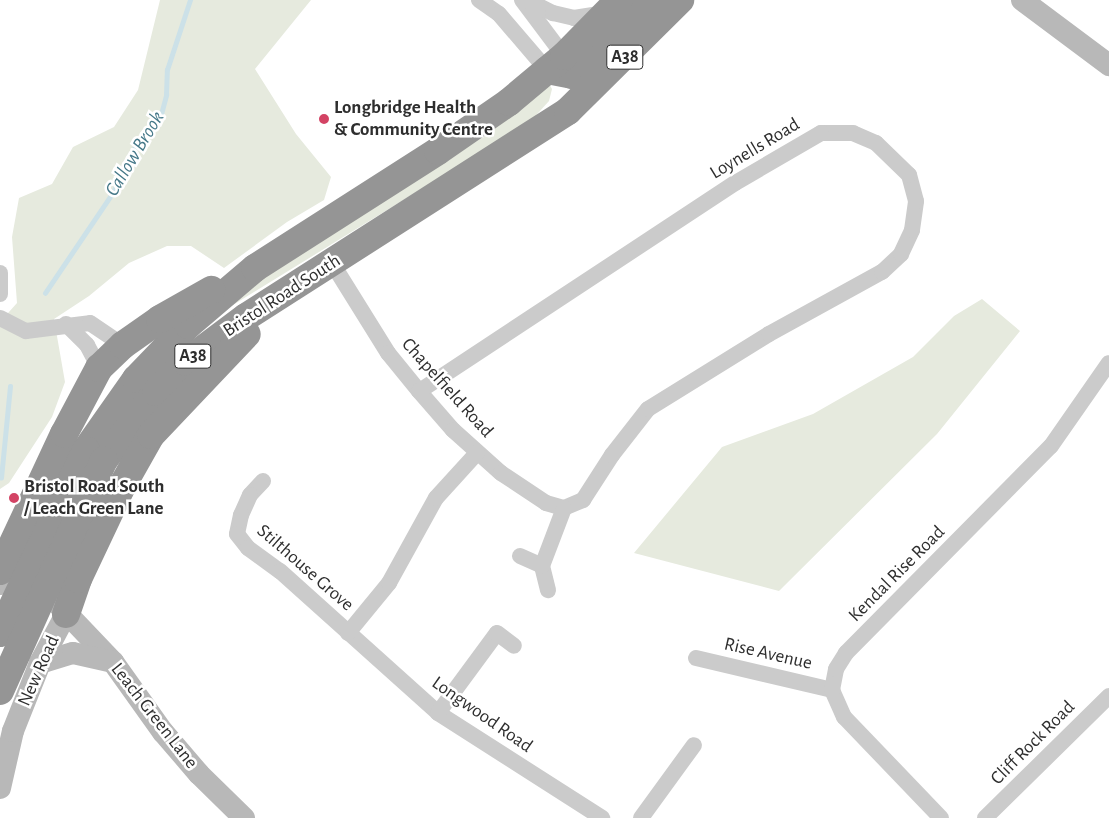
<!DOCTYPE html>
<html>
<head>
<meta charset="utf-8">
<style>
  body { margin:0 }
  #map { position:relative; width:1109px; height:818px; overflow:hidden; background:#fff; font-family:"Alegreya Sans",sans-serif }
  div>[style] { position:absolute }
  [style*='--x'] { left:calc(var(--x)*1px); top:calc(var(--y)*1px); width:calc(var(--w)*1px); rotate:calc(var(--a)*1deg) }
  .green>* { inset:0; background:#e6eade }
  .stream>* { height:4.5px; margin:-2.25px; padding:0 2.25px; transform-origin:2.25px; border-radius:2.25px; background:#cce1e8 }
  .street>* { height:16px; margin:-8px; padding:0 8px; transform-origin:8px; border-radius:8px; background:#cbcbcb }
  .secondary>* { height:22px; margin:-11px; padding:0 11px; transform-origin:11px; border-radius:11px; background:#b8b8b8 }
  .highway>* { height:28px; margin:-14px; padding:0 14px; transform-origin:14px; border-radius:14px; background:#959595 }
  .highway-bridge>* { height:28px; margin:-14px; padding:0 14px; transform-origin:14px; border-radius:14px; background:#959595 }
  .dots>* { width:14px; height:14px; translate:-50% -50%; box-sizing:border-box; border:2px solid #fff; border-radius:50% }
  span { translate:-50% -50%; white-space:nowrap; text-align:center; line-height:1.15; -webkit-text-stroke:5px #fff; paint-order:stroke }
  .shield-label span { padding:1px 4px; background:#fff; border:1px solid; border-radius:4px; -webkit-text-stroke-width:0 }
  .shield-label { font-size:18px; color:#2e2e2e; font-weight:700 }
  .poi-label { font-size:19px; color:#2e2e2e; font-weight:700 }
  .left { translate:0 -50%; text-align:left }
  .street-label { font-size:19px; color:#2e2e2e }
  .water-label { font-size:20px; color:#457888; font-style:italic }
</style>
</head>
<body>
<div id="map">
  <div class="green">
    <i style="clip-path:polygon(160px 0,311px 0,255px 69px,296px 134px,331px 177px,324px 200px,287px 222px,224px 268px,191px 246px,167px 246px,129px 263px,89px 296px,54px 319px,65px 382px,52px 417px,9px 483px,0 489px,0 322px,17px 303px,12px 237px,19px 198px,52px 184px,73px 147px,114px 127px,138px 90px)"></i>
    <i style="clip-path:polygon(547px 80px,552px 89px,549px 101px,530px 122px,220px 313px,262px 274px)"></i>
    <i style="clip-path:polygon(982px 299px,1020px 331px,937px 434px,779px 591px,634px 553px,722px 447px,813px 414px,913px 357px,954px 316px)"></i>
  </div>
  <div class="stream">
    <i style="--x:45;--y:293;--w:122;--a:-56"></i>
    <i style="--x:113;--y:192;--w:57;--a:-63.9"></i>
    <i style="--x:138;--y:141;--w:32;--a:-46"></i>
    <i style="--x:160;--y:118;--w:24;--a:-75"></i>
    <i style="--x:166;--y:95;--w:25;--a:-88"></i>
    <i style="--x:167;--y:70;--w:74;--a:-71.8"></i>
    <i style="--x:1;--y:478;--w:92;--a:-84.4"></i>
  </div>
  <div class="street">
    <i style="--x:479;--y:0;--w:24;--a:35"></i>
    <i style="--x:499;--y:14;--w:74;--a:49.4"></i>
    <i style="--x:522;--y:0;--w:70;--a:53.1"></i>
    <i style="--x:527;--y:0;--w:29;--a:27"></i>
    <i style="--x:553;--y:13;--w:22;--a:13"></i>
    <i style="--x:574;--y:18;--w:32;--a:-9"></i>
    <i style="--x:332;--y:263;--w:106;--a:58.1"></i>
    <i style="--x:388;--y:353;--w:49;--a:50.8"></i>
    <i style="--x:419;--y:391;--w:52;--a:48.9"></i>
    <i style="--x:453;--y:430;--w:64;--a:41.9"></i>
    <i style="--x:501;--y:473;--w:54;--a:33.7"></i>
    <i style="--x:546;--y:503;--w:19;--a:16"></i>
    <i style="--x:564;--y:508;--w:21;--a:-23"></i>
    <i style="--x:583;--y:500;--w:54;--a:-57.2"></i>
    <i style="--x:612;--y:455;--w:58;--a:-52"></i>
    <i style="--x:648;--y:409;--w:142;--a:-31.8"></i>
    <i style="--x:769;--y:334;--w:129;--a:-28.8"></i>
    <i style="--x:882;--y:272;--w:26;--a:-43"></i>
    <i style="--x:901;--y:254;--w:26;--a:-65"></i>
    <i style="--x:912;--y:230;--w:29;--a:-82"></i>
    <i style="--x:916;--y:201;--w:27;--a:-105"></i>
    <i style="--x:909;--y:175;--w:46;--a:-135.9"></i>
    <i style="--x:876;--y:143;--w:25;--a:-157"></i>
    <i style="--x:853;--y:133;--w:32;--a:180"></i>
    <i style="--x:821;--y:133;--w:99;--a:149.8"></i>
    <i style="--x:735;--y:183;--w:378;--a:146.6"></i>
    <i style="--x:0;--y:273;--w:21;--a:90"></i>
    <i style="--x:0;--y:318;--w:29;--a:27"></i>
    <i style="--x:26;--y:331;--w:64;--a:-7.1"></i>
    <i style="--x:90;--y:323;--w:40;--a:34"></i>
    <i style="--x:66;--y:324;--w:30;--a:45"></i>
    <i style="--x:87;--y:345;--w:26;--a:62"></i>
    <i style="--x:263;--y:481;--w:19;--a:133"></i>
    <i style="--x:250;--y:495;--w:22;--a:114"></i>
    <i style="--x:241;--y:515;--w:19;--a:102"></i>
    <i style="--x:237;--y:534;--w:18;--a:52"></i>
    <i style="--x:248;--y:548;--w:39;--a:36"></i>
    <i style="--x:280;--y:571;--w:212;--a:41.9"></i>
    <i style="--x:438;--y:713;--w:195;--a:32.6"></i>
    <i style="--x:520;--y:556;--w:24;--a:24"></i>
    <i style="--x:542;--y:566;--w:25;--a:76"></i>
    <i style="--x:542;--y:566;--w:62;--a:-69.2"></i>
    <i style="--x:348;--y:633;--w:65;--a:-50.6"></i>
    <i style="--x:389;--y:583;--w:97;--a:-61.1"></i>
    <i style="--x:436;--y:498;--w:61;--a:-47.7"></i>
    <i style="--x:696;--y:658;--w:140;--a:13.2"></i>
    <i style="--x:438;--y:713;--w:99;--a:-53.6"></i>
    <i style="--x:497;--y:633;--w:21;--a:37"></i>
    <i style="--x:641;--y:818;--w:90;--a:-54"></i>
    <i style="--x:941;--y:818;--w:140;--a:-133.8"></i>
    <i style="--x:844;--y:717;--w:30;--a:-114"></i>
    <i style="--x:832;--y:690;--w:21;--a:-79"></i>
    <i style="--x:836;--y:669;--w:19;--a:-58"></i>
    <i style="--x:846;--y:653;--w:291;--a:-45.3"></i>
    <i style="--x:1051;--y:446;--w:101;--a:-55.1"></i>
    <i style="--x:985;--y:818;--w:174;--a:-44.5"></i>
  </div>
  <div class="secondary">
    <i style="--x:1022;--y:0;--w:109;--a:36.8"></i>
    <i style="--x:0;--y:584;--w:9;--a:-13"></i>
    <i style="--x:9;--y:582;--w:48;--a:21.8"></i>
    <i style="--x:54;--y:600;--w:86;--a:46.4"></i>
    <i style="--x:113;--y:662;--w:86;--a:54.5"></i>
    <i style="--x:163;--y:732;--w:55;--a:49.4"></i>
    <i style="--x:199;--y:774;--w:63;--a:44.4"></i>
    <i style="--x:40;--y:663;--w:34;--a:-17"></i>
    <i style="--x:73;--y:653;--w:41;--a:12.7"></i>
    <i style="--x:0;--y:788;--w:58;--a:-77.2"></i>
    <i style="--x:13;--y:731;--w:73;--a:-68.3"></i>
    <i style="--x:40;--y:663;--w:55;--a:-62"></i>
  </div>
  <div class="highway">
    <i style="--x:547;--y:70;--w:25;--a:11"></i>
    <i style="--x:572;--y:75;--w:19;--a:-35"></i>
    <i style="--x:588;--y:64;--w:88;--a:-46.4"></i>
    <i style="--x:86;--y:450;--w:87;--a:-54.8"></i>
    <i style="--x:136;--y:379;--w:75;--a:-46.1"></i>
    <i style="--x:188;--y:325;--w:88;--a:-40.4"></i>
    <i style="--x:255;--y:268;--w:217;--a:-32.6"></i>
    <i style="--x:438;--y:151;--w:86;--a:-34.6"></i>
    <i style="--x:509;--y:102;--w:72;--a:-39.9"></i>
    <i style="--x:564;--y:56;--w:78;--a:-45.5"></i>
    <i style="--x:104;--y:460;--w:86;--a:-52.6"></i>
    <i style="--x:156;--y:392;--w:42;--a:-45"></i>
    <i style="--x:186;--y:362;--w:75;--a:-36.9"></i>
    <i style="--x:246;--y:317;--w:382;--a:-32.6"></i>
    <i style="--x:568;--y:111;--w:158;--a:-44.7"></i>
    <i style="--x:0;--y:571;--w:151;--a:-65"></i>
    <i style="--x:64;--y:434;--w:75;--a:-62.1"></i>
    <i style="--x:99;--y:368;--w:33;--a:-44"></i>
    <i style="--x:123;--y:345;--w:45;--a:-35.1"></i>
    <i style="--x:160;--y:319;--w:59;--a:-29.6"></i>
    <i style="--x:66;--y:614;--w:37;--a:-71"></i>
    <i style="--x:78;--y:579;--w:101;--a:-64.7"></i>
    <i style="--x:121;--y:488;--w:61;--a:-60.5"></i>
    <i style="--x:151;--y:435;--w:139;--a:-46.5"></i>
  </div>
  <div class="highway-bridge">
    <i style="--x:0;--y:633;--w:202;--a:-64.8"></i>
    <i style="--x:0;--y:691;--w:253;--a:-65.8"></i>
  </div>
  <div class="dots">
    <i style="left:324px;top:119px;background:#d34364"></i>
    <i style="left:14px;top:498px;background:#d34364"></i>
  </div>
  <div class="shield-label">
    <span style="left:625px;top:57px">A38</span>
    <span style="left:193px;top:356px">A38</span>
  </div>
  <div class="poi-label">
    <span class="left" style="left:334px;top:119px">Longbridge Health<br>&amp; Community Centre</span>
    <span class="left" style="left:24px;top:498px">Bristol Road South<br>/ Leach Green Lane</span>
  </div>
  <div class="street-label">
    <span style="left:755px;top:149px;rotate:-31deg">Loynells Road</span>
    <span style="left:282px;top:296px;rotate:-33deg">Bristol Road South</span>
    <span style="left:447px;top:388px;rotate:48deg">Chapelfield Road</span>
    <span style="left:305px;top:568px;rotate:41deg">Stilthouse Grove</span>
    <span style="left:897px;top:574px;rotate:-45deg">Kendal Rise Road</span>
    <span style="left:768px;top:654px;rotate:13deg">Rise Avenue</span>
    <span style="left:39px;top:671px;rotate:-66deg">New Road</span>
    <span style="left:482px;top:715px;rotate:35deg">Longwood Road</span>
    <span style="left:154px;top:716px;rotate:52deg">Leach Green Lane</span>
    <span style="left:1033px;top:743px;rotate:-45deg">Cliff Rock Road</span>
  </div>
  <div class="water-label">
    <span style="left:135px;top:154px;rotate:-59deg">Callow Brook</span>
  </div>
</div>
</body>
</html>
